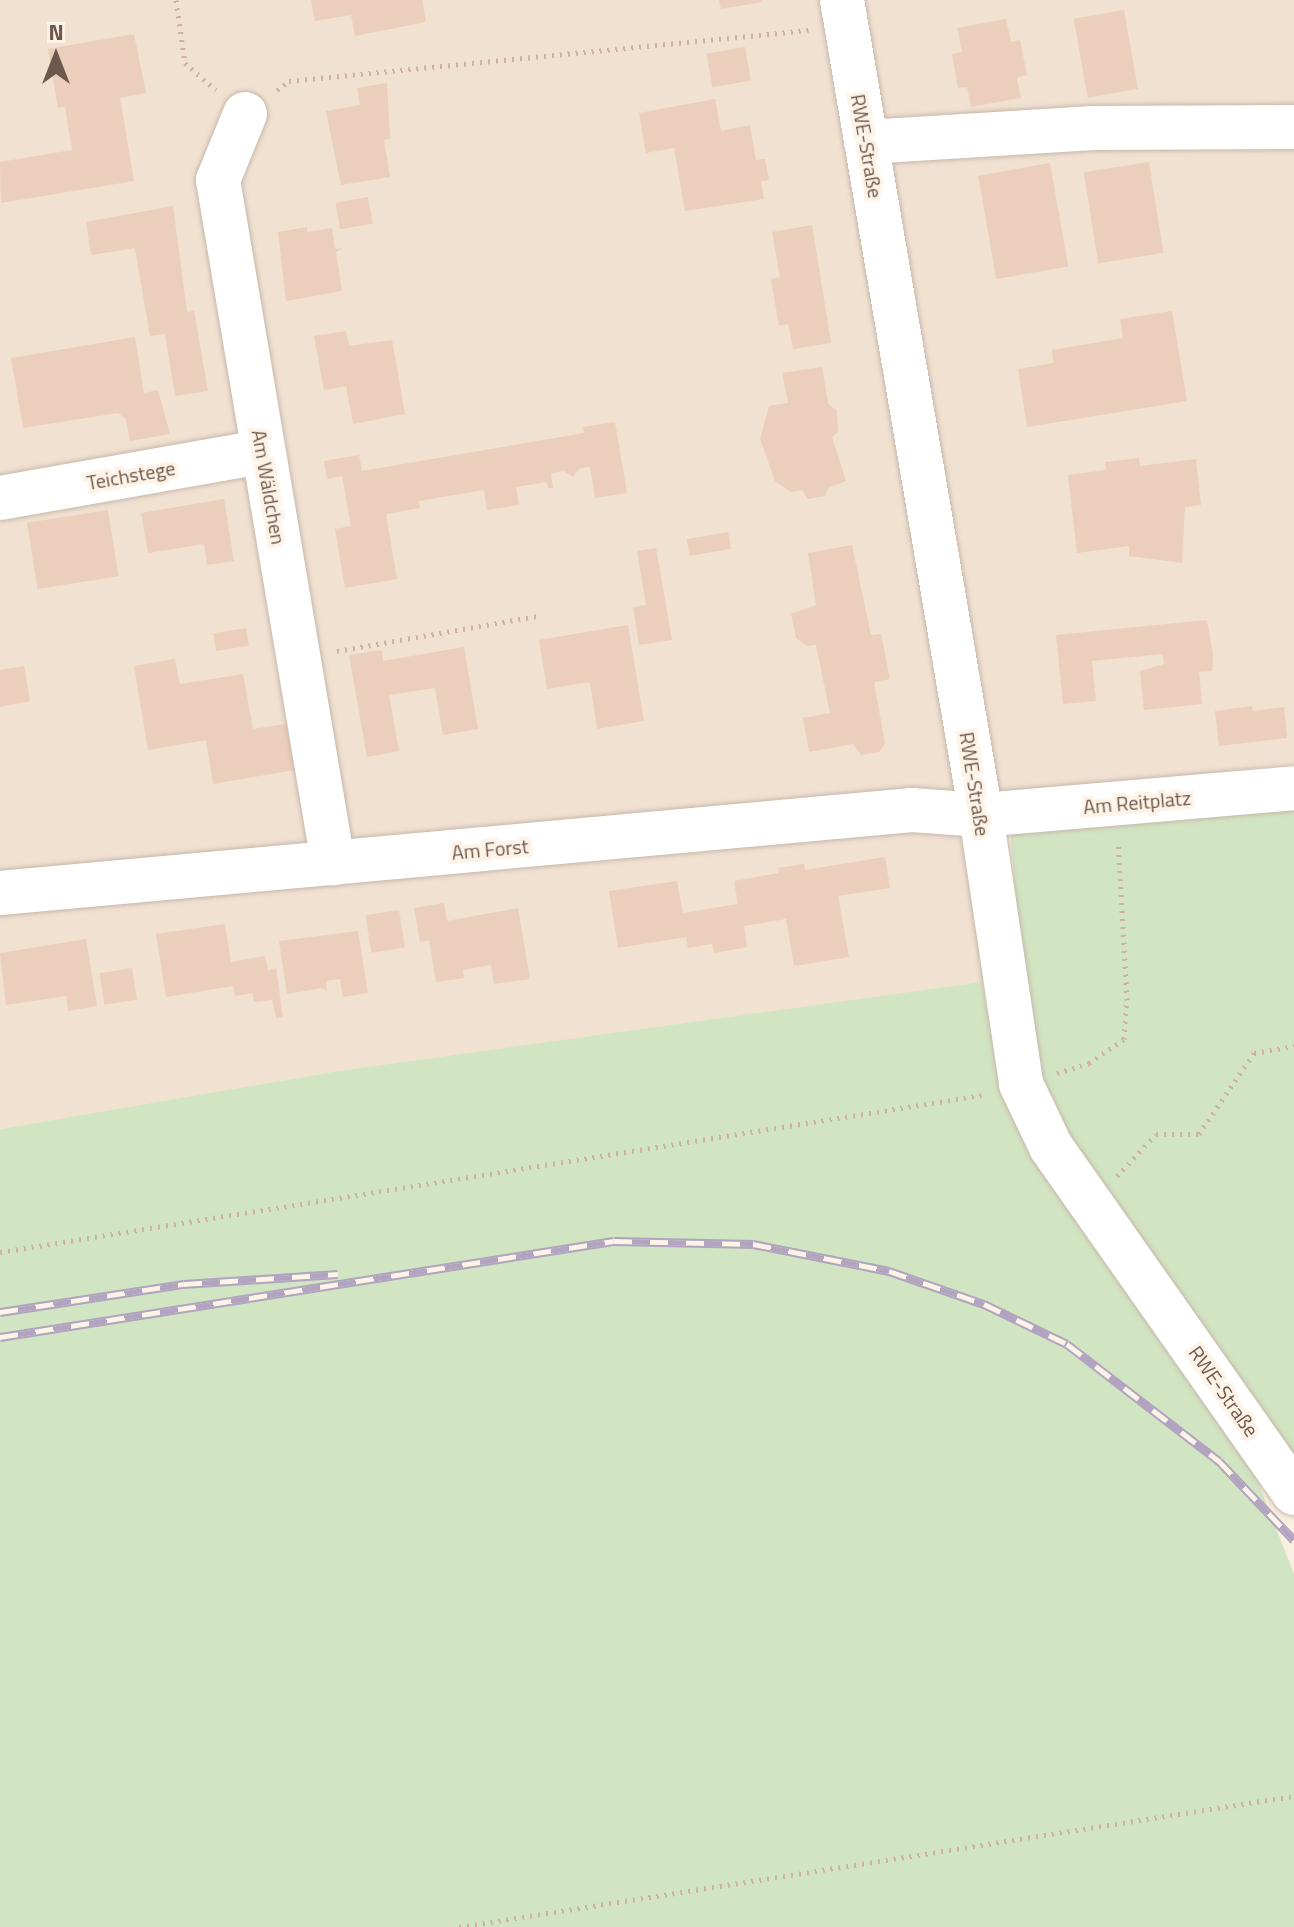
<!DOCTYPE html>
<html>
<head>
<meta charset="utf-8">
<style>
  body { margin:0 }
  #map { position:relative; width:1294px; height:1927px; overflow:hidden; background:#f9f0e2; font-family:"Titillium Web",sans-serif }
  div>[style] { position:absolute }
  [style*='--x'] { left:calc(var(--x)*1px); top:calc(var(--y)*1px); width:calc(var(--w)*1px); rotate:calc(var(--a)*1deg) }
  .residential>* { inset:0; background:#f0e1d1 }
  .green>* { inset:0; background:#d1e5c2 }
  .building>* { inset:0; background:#eccebc; transform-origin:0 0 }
  .path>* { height:5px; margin-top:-2.5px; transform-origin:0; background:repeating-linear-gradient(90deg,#d0b1a0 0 2px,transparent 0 8px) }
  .roads { filter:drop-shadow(0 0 2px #c8b7aa) drop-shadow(0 0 2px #c8b7aa) }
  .minor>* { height:44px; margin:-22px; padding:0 22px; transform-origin:22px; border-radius:22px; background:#fff }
  .rail>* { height:9px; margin-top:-4.5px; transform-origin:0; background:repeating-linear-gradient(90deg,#fdf4e7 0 18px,#b2a3c1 0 36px); box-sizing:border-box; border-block:2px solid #b2a3c1 }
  span { translate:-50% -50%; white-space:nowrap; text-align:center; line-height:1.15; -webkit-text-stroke:8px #fdf4e7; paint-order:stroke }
  .street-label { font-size:20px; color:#6e574b }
  .north { position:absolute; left:16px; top:16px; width:80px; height:80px; -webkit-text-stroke:6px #fdf4e7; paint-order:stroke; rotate:0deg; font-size:22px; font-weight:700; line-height:32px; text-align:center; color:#6e574b }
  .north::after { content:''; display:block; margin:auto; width:28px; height:36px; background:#6e574b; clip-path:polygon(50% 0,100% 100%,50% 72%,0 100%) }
</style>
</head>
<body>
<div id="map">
  <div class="residential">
    <i style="clip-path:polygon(0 0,1294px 0,1294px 764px,1000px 795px,1023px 977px,338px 1071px,0 1129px)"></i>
  </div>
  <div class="green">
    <i style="clip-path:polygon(1294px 806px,1294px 1472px,1109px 1201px,1044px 1093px,1023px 977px,1010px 832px)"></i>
    <i style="clip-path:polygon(982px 982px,1003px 1077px,1251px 1464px,1294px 1574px,1294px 1927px,0 1927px,0 1129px,338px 1071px)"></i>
  </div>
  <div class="building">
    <i style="clip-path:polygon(311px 0,422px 0,426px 22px,355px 36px,351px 15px,315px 21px)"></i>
    <i style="clip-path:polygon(719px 0,762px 0,762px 2px,721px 9px)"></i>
    <i style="left:1124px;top:10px;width:80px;height:51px;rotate:80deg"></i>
    <i style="clip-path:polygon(1006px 19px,1011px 42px,1020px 40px,1027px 75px,1017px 77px,1021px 98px,971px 107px,967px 87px,958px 88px,952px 54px,962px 52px,957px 28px)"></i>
    <i style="clip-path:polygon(134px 34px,146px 93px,120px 98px,134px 181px,1px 203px,0 162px,72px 150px,65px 107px,58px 108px,48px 49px)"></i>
    <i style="left:745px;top:47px;width:34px;height:39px;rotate:80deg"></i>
    <i style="clip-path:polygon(387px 83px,390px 139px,384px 140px,390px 177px,341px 185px,326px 111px,360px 105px,357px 88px)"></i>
    <i style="clip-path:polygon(715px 99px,721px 131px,750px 125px,756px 160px,765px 159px,769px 180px,761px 182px,764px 199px,685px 211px,674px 148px,646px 153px,639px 113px)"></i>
    <i style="left:1149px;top:162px;width:92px;height:66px;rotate:81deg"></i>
    <i style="left:1050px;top:163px;width:105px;height:73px;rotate:80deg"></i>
    <i style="left:368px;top:197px;width:27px;height:33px;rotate:80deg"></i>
    <i style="clip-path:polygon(173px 206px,187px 312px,194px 311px,208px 391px,175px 396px,165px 334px,150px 336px,135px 248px,91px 255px,86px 222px)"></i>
    <i style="clip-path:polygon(812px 225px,831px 343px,793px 349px,788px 324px,779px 326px,771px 279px,780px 277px,772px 232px)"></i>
    <i style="clip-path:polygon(307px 227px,307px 232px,332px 228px,335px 249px,344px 248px,336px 252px,342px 291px,286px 301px,278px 232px)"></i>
    <i style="clip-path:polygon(1172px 311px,1187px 401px,1027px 427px,1018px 369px,1053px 363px,1052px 350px,1123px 338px,1120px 319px)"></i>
    <i style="clip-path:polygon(346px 331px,349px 346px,392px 340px,405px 414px,353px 424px,346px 386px,324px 390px,314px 336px)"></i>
    <i style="clip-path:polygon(135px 337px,144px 393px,158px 390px,170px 434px,130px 441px,126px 419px,118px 413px,23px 428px,11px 358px)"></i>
    <i style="clip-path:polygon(822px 367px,828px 404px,837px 411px,838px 432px,832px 437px,846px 481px,828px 488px,825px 496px,808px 499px,802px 490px,791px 492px,775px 481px,760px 439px,769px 406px,788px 403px,782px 373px)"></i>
    <i style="clip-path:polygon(615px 422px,627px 493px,595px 498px,590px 467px,580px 468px,573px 477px,564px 471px,551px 473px,553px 488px,548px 488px,546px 482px,516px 487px,519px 505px,487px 510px,484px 490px,419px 501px,420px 508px,386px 514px,397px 579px,345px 588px,335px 529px,351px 526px,342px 476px,327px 479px,324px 461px,359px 455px,362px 471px,584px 433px,583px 427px)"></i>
    <i style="clip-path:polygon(1139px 458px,1140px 466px,1196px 459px,1201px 505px,1185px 507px,1182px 563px,1129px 556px,1129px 546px,1077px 553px,1068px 475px,1106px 470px,1105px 462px)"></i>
    <i style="clip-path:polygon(224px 499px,234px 561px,207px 565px,204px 544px,148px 553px,141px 513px)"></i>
    <i style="left:108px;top:510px;width:67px;height:82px;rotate:81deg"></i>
    <i style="left:728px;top:532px;width:17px;height:42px;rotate:80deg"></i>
    <i style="clip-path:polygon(852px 545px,871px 635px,881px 634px,890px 679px,874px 682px,885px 744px,879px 752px,861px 755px,853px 744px,809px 752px,803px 718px,830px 713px,816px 645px,807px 646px,796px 638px,791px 614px,816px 605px,808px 553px)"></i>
    <i style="clip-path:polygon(656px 548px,672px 640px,639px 645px,633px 607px,646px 605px,637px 551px)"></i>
    <i style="clip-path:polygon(1207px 620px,1213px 654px,1212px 671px,1199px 672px,1202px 704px,1144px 710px,1140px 671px,1164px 664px,1163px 654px,1092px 661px,1096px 701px,1063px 704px,1056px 635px)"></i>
    <i style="clip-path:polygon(628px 625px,644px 721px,597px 729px,590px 682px,547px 689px,539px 640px)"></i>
    <i style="left:246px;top:628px;width:18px;height:33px;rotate:81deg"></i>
    <i style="clip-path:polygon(464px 647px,478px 729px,443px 735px,435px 688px,389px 695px,399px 751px,367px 757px,349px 655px,382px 650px,383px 661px)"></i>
    <i style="clip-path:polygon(175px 659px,180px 684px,243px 674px,253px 729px,286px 724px,294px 770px,213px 784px,206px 740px,148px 750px,134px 666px)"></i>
    <i style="clip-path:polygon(24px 666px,30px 701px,0 707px,0 670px)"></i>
    <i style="clip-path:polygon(1252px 706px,1253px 711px,1284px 707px,1287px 738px,1219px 746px,1215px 711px)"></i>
    <i style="clip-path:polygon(885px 857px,890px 888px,838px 896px,849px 957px,794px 966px,786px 919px,744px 926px,747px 947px,714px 953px,712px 944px,688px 948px,686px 937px,618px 948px,609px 891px,677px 881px,683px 913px,738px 904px,734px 881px,779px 873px,778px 868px,804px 864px,805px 870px)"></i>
    <i style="clip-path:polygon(444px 903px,447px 921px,518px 908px,530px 979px,494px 984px,491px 965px,463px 970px,464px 978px,436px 982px,429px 940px,420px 942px,414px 908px)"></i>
    <i style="left:399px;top:910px;width:38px;height:34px;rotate:81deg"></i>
    <i style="clip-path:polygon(225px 924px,231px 962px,265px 956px,268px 970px,276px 968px,283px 1017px,276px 1018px,272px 1000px,254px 1002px,253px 993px,235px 996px,233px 986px,166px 997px,156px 934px)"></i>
    <i style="clip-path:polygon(358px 931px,368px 993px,343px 997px,340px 979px,326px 981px,327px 992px,322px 988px,287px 994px,279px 941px)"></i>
    <i style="clip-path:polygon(86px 939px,97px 1006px,68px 1011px,66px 996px,6px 1005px,0 953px)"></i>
    <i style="left:132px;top:968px;width:32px;height:33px;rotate:81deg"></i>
  </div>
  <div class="path">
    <i style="--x:176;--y:0;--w:64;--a:81.9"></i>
    <i style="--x:185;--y:63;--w:41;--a:41.1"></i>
    <i style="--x:277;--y:90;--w:15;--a:-37"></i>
    <i style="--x:289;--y:81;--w:522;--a:-5.6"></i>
    <i style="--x:337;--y:651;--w:203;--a:-9.9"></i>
    <i style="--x:1057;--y:1073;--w:34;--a:-17"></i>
    <i style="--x:1089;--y:1063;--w:42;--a:-34.4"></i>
    <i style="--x:1124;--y:1039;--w:39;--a:-86"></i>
    <i style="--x:1127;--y:1000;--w:159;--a:-93.2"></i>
    <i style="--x:1117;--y:1176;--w:57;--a:-47.1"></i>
    <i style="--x:1156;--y:1134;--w:43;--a:0"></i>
    <i style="--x:1199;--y:1134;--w:98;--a:-55.8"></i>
    <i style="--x:1254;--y:1053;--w:41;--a:-9.9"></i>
    <i style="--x:0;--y:1252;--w:994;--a:-9.08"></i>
    <i style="--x:459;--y:1927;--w:845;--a:-8.92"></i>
  </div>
  <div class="roads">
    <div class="minor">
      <i style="--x:842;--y:0;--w:827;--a:80.32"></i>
      <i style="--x:981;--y:815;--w:272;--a:81.5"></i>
      <i style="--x:1021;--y:1084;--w:70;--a:64.5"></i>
      <i style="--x:1051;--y:1147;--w:423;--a:54.9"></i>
      <i style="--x:245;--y:114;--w:71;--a:112.2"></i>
      <i style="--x:218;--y:180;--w:693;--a:80.44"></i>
      <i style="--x:866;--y:142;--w:228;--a:-3.5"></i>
      <i style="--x:1094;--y:128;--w:200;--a:-0.3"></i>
      <i style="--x:0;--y:498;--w:266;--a:-10"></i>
      <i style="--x:0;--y:893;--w:916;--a:-5.2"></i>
      <i style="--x:912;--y:810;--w:69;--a:4.1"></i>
      <i style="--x:981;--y:815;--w:314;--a:-4.9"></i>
    </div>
  </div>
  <div class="rail">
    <i style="--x:0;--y:1312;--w:186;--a:-8.7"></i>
    <i style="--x:184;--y:1284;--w:154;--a:-3.7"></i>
    <i style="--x:0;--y:1337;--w:621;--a:-8.89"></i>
    <i style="--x:614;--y:1241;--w:139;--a:1.2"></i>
    <i style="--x:753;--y:1244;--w:139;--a:11.2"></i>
    <i style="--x:889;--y:1271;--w:101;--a:19.2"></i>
    <i style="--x:984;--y:1304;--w:92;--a:25.7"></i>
    <i style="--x:1067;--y:1344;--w:192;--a:37.6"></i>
    <i style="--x:1219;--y:1461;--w:109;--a:46.5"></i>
  </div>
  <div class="street-label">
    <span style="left:867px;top:146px;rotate:80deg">RWE-Straße</span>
    <span style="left:131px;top:475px;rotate:-10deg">Teichstege</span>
    <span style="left:269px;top:487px;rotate:80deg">Am Wäldchen</span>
    <span style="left:975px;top:784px;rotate:81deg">RWE-Straße</span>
    <span style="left:1137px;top:802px;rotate:-5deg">Am Reitplatz</span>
    <span style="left:490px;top:849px;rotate:-5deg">Am Forst</span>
    <span style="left:1224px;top:1391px;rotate:55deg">RWE-Straße</span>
  </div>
  <div class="north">N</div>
</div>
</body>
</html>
